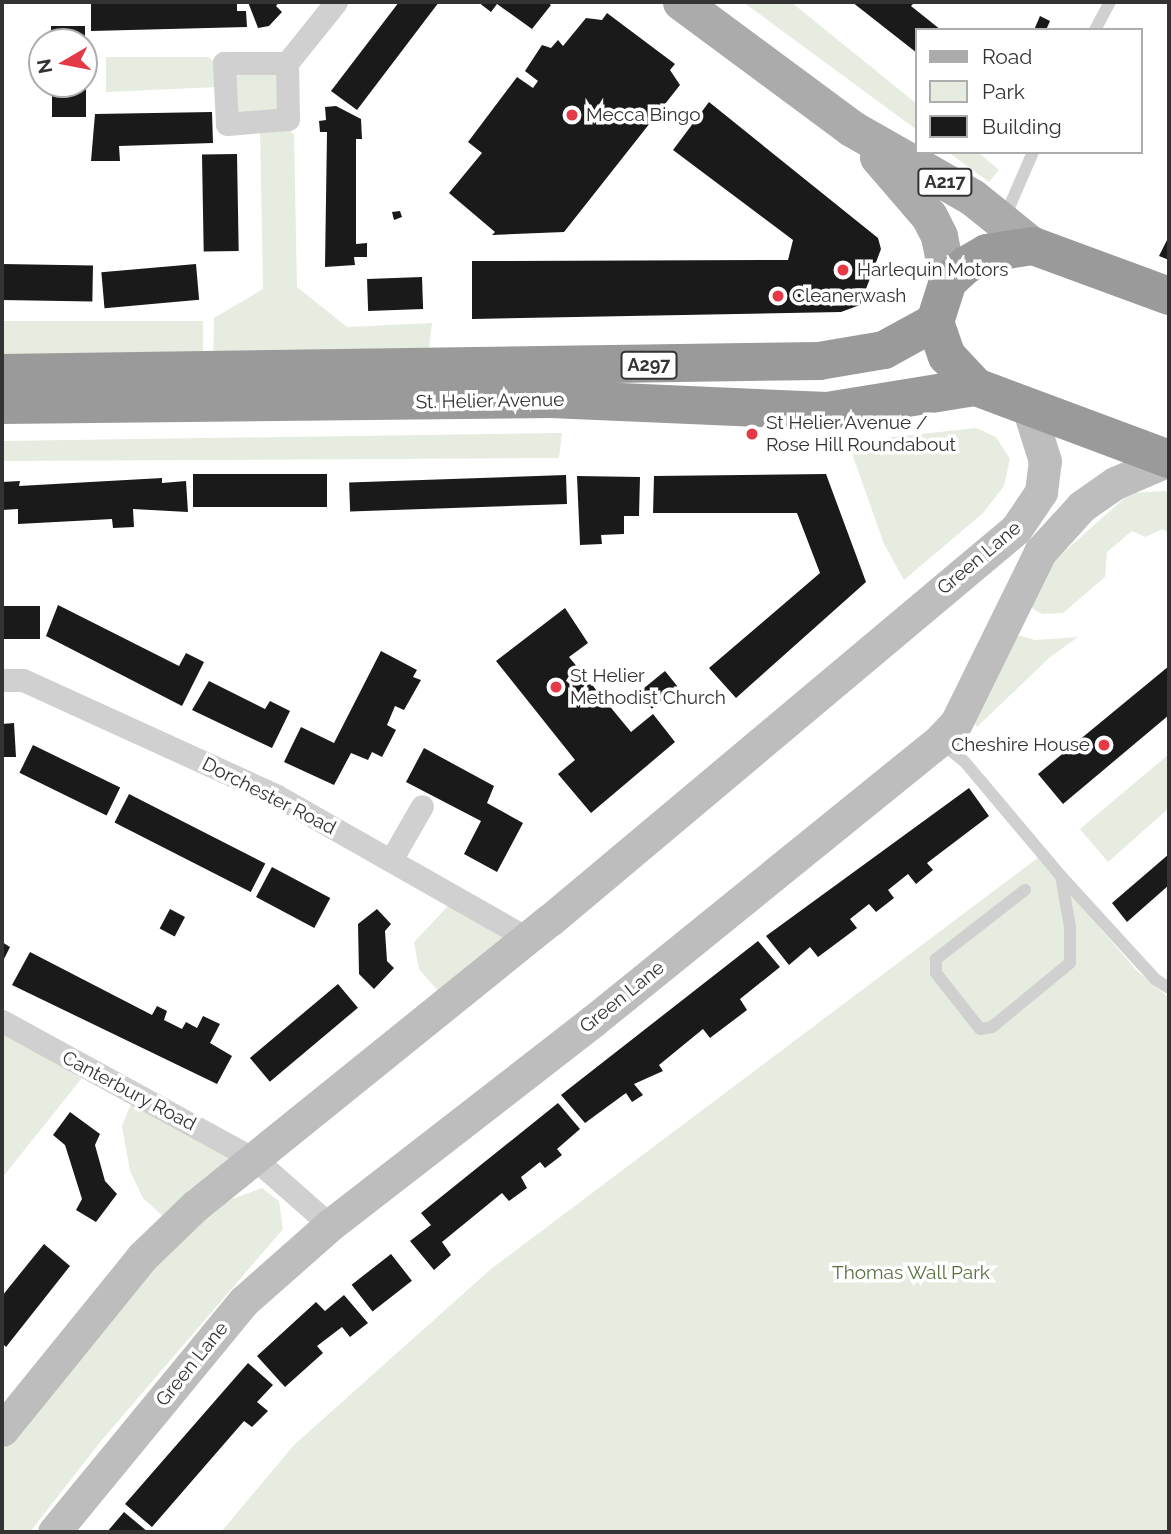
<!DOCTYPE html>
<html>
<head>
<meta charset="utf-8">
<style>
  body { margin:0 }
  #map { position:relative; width:1171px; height:1534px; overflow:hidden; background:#fff; font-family:Raleway,sans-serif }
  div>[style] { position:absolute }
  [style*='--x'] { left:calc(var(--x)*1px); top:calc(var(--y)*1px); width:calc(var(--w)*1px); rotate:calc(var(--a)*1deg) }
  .green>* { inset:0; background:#e6ecdf; transform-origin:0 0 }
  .building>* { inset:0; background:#1a1a1a; transform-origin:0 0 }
  .lane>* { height:12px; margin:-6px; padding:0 6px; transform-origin:6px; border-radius:6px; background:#d0d0d0 }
  .street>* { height:23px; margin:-11.5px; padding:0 11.5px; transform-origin:11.5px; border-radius:11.5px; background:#d0d0d0 }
  .secondary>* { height:33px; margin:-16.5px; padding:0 16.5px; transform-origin:16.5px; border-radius:16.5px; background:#bdbdbd }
  .primary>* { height:37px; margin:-18.5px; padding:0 18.5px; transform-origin:18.5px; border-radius:18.5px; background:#ababab }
  .highway>* { height:38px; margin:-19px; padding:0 19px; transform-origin:19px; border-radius:19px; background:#9a9a9a }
  .dots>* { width:19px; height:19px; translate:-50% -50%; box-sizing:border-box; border:4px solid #fff; border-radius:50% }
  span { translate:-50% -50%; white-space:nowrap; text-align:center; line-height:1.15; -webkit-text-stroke:7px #fff; paint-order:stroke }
  .shield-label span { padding:2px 5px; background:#fff; border:2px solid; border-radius:5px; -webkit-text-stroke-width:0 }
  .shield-label { font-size:18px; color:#333; font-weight:700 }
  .poi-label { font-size:19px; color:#333 }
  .left { translate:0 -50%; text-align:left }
  .right { translate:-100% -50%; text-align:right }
  .street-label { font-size:19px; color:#333 }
  .park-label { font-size:19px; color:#56703f }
  .frame { position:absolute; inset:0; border:4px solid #333; pointer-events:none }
  .legend { position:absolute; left:915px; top:28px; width:228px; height:126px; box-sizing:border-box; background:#fff; border:2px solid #adadad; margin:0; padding:9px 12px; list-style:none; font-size:21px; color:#333 }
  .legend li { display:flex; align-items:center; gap:14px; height:35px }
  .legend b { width:35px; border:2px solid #adadad }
  .north { position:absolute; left:28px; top:28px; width:70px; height:70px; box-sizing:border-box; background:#fff; border:2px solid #adadad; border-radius:50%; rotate:260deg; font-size:19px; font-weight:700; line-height:28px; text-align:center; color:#333 }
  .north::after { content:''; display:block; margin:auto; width:24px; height:32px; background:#e63946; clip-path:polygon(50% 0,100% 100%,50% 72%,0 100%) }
</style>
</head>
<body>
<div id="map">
  <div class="green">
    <i style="clip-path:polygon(743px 2px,791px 2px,917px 104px,917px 130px)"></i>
    <i style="clip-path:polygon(106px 57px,208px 57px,220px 66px,219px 87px,106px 92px)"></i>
    <i style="left:230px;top:69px;width:51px;height:49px;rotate:1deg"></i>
    <i style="clip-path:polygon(285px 125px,294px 135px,297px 287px,347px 327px,432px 323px,427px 364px,213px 366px,214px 318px,263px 289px,260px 127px)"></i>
    <i style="clip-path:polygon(948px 152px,978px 152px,999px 170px,989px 182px)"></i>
    <i style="left:2px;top:321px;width:201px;height:47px"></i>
    <i style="clip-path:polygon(976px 428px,996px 437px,1010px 459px,1004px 486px,983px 513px,904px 580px,884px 544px,848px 442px)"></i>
    <i style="clip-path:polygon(562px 433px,559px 458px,2px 461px,2px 441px)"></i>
    <i style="clip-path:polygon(1165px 491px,1169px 493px,1169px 534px,1163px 529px,1145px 537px,1132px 531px,1107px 552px,1105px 577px,1063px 613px,1042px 614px,1027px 605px,1055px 560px,1130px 493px)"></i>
    <i style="clip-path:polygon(1017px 635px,1035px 640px,1078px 637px,1049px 658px,977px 727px,972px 721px)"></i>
    <i style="clip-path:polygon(1169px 754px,1169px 808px,1108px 862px,1080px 829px)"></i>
    <i style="clip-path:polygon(1039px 857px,1137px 971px,1169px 998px,1169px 1532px,221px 1532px,294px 1445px,491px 1269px)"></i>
    <i style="clip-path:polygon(452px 902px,514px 939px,444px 998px,419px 969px,414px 942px)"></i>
    <i style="clip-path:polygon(2px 1028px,85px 1074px,2px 1178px)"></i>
    <i style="clip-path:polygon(132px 1101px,245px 1161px,168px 1221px,143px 1198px,130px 1171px,122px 1126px)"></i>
    <i style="clip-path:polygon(262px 1188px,279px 1201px,283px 1229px,101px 1441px,30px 1532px,2px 1532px,2px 1451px,153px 1264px,224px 1202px)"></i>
  </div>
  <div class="building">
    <i style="clip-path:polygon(91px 2px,237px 2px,237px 11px,246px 11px,247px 27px,91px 31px)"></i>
    <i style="clip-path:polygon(248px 2px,279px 2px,276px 6px,282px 12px,269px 26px,258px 28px)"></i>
    <i style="clip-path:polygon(399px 2px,439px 2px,357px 110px,331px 91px)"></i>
    <i style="clip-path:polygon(478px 2px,547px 2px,551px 5px,532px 29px,497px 4px,491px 12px)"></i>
    <i style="clip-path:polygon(852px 2px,915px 2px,911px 6px,941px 30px,917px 30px,917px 53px)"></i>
    <i style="clip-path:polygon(607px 13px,675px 64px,670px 70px,680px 85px,564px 232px,492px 235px,495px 232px,449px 193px,482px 153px,468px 142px,517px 77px,533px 88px,538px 81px,525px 71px,542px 45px,551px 48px,558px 40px,563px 46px,586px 18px,602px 20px)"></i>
    <i style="clip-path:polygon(1040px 16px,1050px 21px,1046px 30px,1034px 30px)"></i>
    <i style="left:85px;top:26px;width:16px;height:34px;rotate:90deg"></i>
    <i style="left:52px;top:84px;width:34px;height:33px"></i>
    <i style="clip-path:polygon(709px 102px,878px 238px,881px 249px,860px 305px,841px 312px,472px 319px,472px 261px,788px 260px,793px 240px,673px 150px)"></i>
    <i style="clip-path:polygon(336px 106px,361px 119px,362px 139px,356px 139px,356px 244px,367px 243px,367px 257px,354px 257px,355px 265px,325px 267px,327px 132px,320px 132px,319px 121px,326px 120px,325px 107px)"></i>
    <i style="clip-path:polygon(212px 112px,213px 143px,119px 146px,120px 161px,91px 161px,95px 114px)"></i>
    <i style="left:237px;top:154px;width:97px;height:35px;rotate:89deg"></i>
    <i style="clip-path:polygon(400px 211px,402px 217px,394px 220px,392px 212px)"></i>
    <i style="clip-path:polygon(1169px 236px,1169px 260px,1159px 256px)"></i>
    <i style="left:2px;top:264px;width:91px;height:36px;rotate:1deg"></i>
    <i style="left:196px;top:264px;width:36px;height:95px;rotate:85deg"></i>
    <i style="left:422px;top:277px;width:32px;height:55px;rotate:88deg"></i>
    <i style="left:193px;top:474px;width:134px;height:33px"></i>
    <i style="clip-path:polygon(826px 474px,866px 582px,736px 698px,709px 668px,820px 573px,797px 513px,653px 513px,654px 476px)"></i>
    <i style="left:566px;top:475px;width:29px;height:217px;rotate:88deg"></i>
    <i style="clip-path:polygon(577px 476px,640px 477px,639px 516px,624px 516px,624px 534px,601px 535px,602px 544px,580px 545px)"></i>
    <i style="clip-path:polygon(162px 478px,162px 483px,186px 481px,188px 512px,133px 509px,134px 527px,113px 528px,112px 519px,18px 524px,18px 509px,2px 510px,2px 482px,20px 481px,19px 486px)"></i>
    <i style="clip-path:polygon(58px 605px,179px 666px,186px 653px,204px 662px,182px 706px,46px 636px)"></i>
    <i style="left:2px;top:606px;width:38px;height:33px"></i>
    <i style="clip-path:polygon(565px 608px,588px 643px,569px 657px,631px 732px,653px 714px,675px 742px,591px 813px,558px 774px,575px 760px,496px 661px)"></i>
    <i style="clip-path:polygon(381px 651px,417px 670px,413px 677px,421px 680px,404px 710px,395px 706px,387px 725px,396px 730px,382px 757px,372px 752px,368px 760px,351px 753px,334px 785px,284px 762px,301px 727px,334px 743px)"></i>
    <i style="clip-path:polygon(1169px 666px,1169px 715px,1063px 804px,1038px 774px)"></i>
    <i style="left:665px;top:671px;width:21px;height:34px;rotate:51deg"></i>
    <i style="clip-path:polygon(209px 681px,265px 709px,270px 701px,290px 711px,272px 748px,192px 710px)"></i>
    <i style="clip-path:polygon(14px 723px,16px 757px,2px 757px,2px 724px)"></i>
    <i style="left:33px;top:745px;width:97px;height:31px;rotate:26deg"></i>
    <i style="clip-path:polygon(424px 748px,494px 786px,487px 803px,523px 823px,497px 872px,464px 854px,481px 821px,406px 782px)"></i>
    <i style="clip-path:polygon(969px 788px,989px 816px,927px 863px,933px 870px,916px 884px,908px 874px,888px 890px,894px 898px,876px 912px,869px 904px,850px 919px,857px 928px,818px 957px,810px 947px,789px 965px,766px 936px)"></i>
    <i style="left:129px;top:794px;width:153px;height:32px;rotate:27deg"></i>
    <i style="clip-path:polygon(1169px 854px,1169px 885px,1127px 922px,1112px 903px)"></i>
    <i style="left:272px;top:867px;width:66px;height:34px;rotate:28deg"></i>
    <i style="left:170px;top:909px;width:17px;height:22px;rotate:28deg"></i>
    <i style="clip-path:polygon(377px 909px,391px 924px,385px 931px,387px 961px,394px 968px,374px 989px,359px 974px,358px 924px)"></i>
    <i style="clip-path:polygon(758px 941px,780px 967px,740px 999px,747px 1010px,710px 1038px,703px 1029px,659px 1065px,663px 1071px,634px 1084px,643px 1095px,632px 1102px,626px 1093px,585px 1123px,561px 1095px)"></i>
    <i style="clip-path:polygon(2px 942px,10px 947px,2px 963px)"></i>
    <i style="clip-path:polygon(30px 952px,152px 1015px,157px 1006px,167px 1011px,164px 1020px,182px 1029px,186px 1022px,197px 1028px,203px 1016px,220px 1024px,210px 1043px,232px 1056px,217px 1084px,12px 985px)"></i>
    <i style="left:338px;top:984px;width:31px;height:115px;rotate:50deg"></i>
    <i style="clip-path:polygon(558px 1103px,580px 1129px,557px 1149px,562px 1155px,545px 1168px,540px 1162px,521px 1177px,527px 1188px,509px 1201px,502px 1193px,442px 1242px,451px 1255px,434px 1270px,410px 1241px,431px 1225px,421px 1213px)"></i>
    <i style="clip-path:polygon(70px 1112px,100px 1134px,95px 1145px,105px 1181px,117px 1194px,96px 1222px,76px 1210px,82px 1199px,65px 1145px,53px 1135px)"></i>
    <i style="clip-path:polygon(44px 1244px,70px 1266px,6px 1347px,2px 1343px,2px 1296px)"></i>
    <i style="left:391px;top:1254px;width:34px;height:50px;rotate:52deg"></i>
    <i style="clip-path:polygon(344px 1295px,368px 1323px,350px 1337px,342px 1327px,317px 1346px,323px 1353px,285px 1387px,257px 1356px,316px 1302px,325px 1311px)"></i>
    <i style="clip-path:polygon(248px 1363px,273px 1385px,257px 1402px,268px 1411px,252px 1427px,244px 1421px,152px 1527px,125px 1504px)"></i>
    <i style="clip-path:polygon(124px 1512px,148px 1532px,107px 1532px)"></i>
  </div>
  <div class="lane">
    <i style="--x:1095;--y:30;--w:32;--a:-62"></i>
    <i style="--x:1004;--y:219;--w:73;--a:-66.6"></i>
    <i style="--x:939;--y:741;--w:32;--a:39"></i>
    <i style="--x:964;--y:761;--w:150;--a:49.9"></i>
    <i style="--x:1061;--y:876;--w:139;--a:47.6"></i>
    <i style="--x:1155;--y:979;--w:17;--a:33"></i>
    <i style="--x:1025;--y:890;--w:113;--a:142.2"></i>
    <i style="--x:936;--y:959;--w:14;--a:90"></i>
    <i style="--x:936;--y:973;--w:71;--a:51.8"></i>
    <i style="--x:980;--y:1029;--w:12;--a:-9"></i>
    <i style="--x:992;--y:1027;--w:101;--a:-39.4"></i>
    <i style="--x:1070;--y:963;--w:36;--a:-90"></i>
    <i style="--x:1070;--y:927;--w:52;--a:-100"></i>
  </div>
  <div class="street">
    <i style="--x:287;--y:63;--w:63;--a:180"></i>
    <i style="--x:224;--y:63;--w:61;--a:87.2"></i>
    <i style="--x:227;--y:124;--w:61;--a:-4.7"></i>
    <i style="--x:288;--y:119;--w:56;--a:-91"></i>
    <i style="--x:287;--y:63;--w:78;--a:-51.2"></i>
    <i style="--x:2;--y:680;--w:21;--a:0"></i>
    <i style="--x:23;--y:680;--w:279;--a:24.5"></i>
    <i style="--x:277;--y:796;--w:288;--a:29.6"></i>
    <i style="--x:391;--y:860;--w:62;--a:-60.1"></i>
    <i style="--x:2;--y:1021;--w:290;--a:28.7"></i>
    <i style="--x:256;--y:1160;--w:98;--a:41.3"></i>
  </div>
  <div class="secondary">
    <i style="--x:2;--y:1430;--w:223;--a:-51"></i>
    <i style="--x:142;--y:1257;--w:74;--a:-43.9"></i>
    <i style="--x:195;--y:1206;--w:456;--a:-38.9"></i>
    <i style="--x:550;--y:920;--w:608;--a:-40"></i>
    <i style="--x:1016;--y:529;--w:45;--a:-56"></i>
    <i style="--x:1041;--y:492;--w:31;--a:-83"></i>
    <i style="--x:1045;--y:461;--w:57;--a:-107.5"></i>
    <i style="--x:54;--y:1532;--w:299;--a:-50.6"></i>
    <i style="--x:244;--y:1301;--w:115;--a:-41.5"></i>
    <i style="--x:330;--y:1225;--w:333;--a:-37.8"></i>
    <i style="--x:593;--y:1021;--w:445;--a:-39"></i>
    <i style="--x:939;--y:741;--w:25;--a:-47"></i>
    <i style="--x:956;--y:723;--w:191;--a:-63.8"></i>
    <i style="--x:1040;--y:552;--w:62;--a:-47.6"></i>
    <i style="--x:1082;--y:506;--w:40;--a:-34.9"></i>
    <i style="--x:1115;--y:483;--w:59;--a:-23.1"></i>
  </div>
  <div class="primary">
    <i style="--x:681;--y:2;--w:212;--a:36.5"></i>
    <i style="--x:851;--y:128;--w:139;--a:29.7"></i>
    <i style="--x:972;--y:197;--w:78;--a:38.8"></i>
    <i style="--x:878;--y:157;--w:78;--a:49.2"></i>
    <i style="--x:929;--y:216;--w:22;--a:63"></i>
    <i style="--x:939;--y:236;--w:46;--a:78.7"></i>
  </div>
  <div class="highway">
    <i style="--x:1169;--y:296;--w:145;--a:-159.8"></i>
    <i style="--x:1033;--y:246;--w:47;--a:171.3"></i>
    <i style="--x:987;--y:253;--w:24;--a:150"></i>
    <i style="--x:966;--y:265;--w:24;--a:138"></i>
    <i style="--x:948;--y:281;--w:43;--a:107.6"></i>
    <i style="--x:935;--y:322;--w:36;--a:71"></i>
    <i style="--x:947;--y:356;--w:42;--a:46.9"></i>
    <i style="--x:976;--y:387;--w:206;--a:20.5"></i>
    <i style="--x:2;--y:373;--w:817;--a:-0.84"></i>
    <i style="--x:819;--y:361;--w:66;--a:-9.6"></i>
    <i style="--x:884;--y:350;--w:58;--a:-28.8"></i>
    <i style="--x:2;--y:405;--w:549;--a:-0.63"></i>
    <i style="--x:551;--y:399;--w:276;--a:2.5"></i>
    <i style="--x:827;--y:411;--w:151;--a:-9.2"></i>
  </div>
  <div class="dots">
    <i style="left:572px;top:115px;background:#e63946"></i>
    <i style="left:843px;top:270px;background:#e63946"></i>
    <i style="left:778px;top:296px;background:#e63946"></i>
    <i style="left:752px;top:434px;background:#e63946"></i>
    <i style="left:556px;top:687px;background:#e63946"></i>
    <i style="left:1104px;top:745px;background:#e63946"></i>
  </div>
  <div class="shield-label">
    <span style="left:945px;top:182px">A217</span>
    <span style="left:649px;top:365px">A297</span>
  </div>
  <div class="poi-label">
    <span class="left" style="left:586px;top:115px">Mecca Bingo</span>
    <span class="left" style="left:857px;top:270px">Harlequin Motors</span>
    <span class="left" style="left:792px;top:296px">Cleanerwash</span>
    <span class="left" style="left:766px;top:434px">St Helier Avenue /<br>Rose Hill Roundabout</span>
    <span class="left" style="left:570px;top:687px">St Helier<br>Methodist Church</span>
    <span class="right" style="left:1090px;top:745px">Cheshire House</span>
  </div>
  <div class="street-label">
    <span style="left:490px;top:401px;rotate:-1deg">St. Helier Avenue</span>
    <span style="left:979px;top:558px;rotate:-40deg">Green Lane</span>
    <span style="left:269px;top:796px;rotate:27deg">Dorchester Road</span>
    <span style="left:622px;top:997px;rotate:-39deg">Green Lane</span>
    <span style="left:129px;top:1091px;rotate:28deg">Canterbury Road</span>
    <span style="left:192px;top:1364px;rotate:-51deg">Green Lane</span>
  </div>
  <div class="park-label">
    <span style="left:911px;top:1273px">Thomas Wall Park</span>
  </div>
  <div class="frame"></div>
  <ul class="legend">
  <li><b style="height:9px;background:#ababab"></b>Road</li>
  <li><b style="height:19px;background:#e6ecdf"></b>Park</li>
  <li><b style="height:19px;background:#1a1a1a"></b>Building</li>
  </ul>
  <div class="north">N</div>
</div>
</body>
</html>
